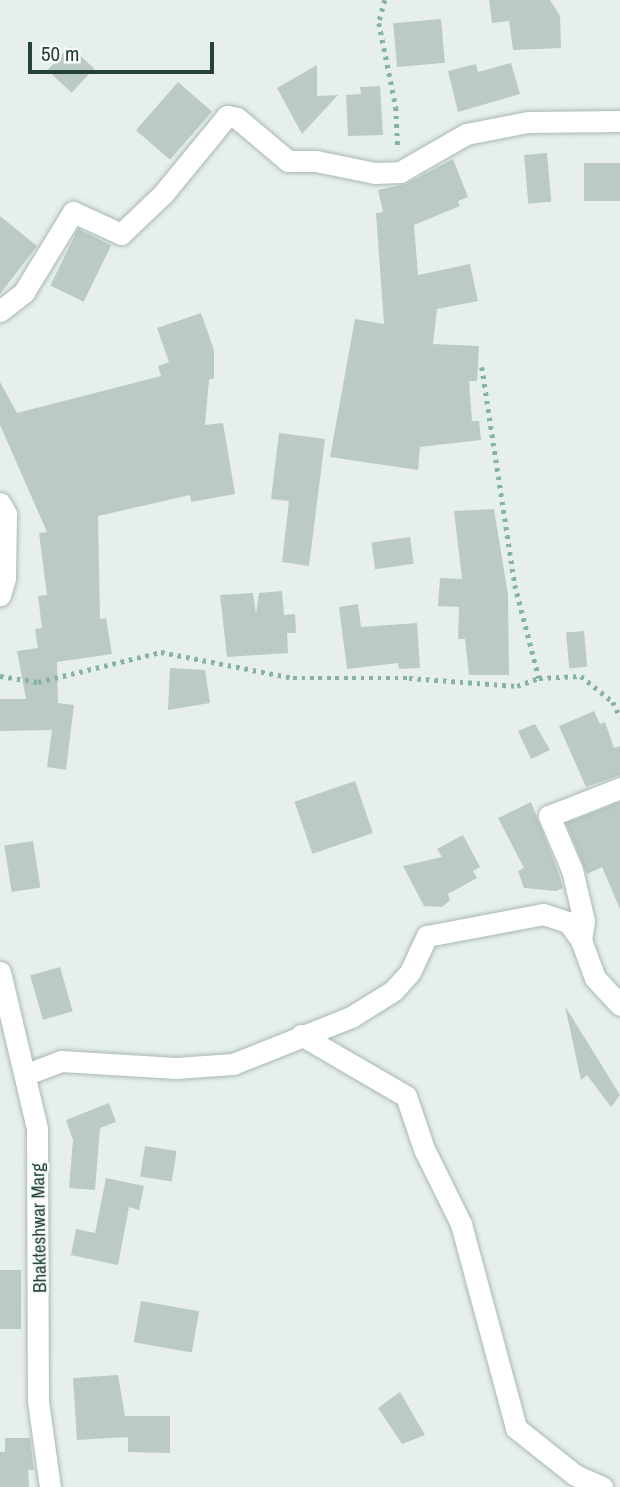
<!DOCTYPE html>
<html>
<head>
<meta charset="utf-8">
<style>
  body { margin:0 }
  #map { position:relative; width:620px; height:1487px; overflow:hidden; background:#e6efeb; font-family:"Archivo Narrow",sans-serif }
  div>[style] { position:absolute }
  [style*='--x'] { left:calc(var(--x)*1px); top:calc(var(--y)*1px); width:calc(var(--w)*1px); rotate:calc(var(--a)*1deg) }
  .building>* { inset:0; background:#bbcac4; transform-origin:0 0 }
  .path>* { height:4.5px; margin-top:-2.25px; transform-origin:0; background:repeating-linear-gradient(90deg,#86b3a5 0 3.5px,transparent 0 8.5px) }
  .roads { filter:drop-shadow(0 0 2px #a8b8b2) drop-shadow(0 0 2px #a8b8b2) }
  .street>* { height:21px; margin:-10.5px; padding:0 10.5px; transform-origin:10.5px; border-radius:10.5px; background:#fff }
  span { translate:-50% -50%; white-space:nowrap; text-align:center; line-height:1.15; -webkit-text-stroke:5px #f7fbf9; paint-order:stroke }
  .street-label { font-size:19px; color:#24423a }
  .scale { position:absolute; left:28px; top:42px; width:186px; height:32px; box-sizing:border-box; border:4px solid #24423a; border-top:0; padding-left:9px; font-size:21px; line-height:24px; white-space:nowrap; color:#24423a; -webkit-text-stroke:5px #f7fbf9; paint-order:stroke }
</style>
</head>
<body>
<div id="map">
  <div class="building">
    <i style="clip-path:polygon(489px 0,550px 0,560px 16px,561px 48px,513px 50px,509px 21px,492px 23px)"></i>
    <i style="left:441px;top:19px;width:44px;height:48px;rotate:85deg"></i>
    <i style="left:70px;top:46px;width:33px;height:33px;rotate:43deg"></i>
    <i style="clip-path:polygon(511px 63px,520px 94px,458px 112px,448px 71px,476px 64px,478px 72px)"></i>
    <i style="clip-path:polygon(317px 65px,317px 96px,338px 95px,302px 134px,277px 88px)"></i>
    <i style="left:178px;top:82px;width:45px;height:64px;rotate:41deg"></i>
    <i style="clip-path:polygon(380px 86px,383px 135px,348px 136px,346px 95px,361px 94px,360px 87px)"></i>
    <i style="left:547px;top:153px;width:49px;height:23px;rotate:85deg"></i>
    <i style="clip-path:polygon(453px 159px,468px 197px,458px 201px,460px 206px,414px 225px,418px 275px,470px 264px,478px 301px,437px 309px,433px 344px,479px 346px,477px 381px,469px 381px,472px 421px,479px 421px,481px 440px,420px 447px,418px 470px,330px 457px,355px 319px,384px 324px,376px 213px,383px 212px,378px 190px,406px 184px)"></i>
    <i style="left:620px;top:163px;width:38px;height:36px;rotate:90deg"></i>
    <i style="clip-path:polygon(0 216px,37px 246px,0 294px)"></i>
    <i style="left:78px;top:229px;width:37px;height:63px;rotate:26deg"></i>
    <i style="clip-path:polygon(201px 313px,214px 350px,214px 378px,209px 380px,205px 425px,223px 423px,235px 494px,191px 502px,190px 495px,98px 516px,100px 619px,106px 618px,112px 654px,57px 662px,58px 703px,74px 705px,66px 770px,47px 767px,52px 730px,0 731px,0 699px,26px 699px,17px 651px,38px 648px,35px 629px,42px 628px,38px 596px,47px 595px,39px 533px,47px 532px,0 425px,0 382px,17px 413px,161px 376px,158px 366px,169px 362px,157px 328px)"></i>
    <i style="clip-path:polygon(279px 433px,325px 439px,309px 566px,282px 562px,289px 501px,271px 499px)"></i>
    <i style="clip-path:polygon(494px 509px,508px 595px,509px 675px,469px 675px,465px 639px,458px 639px,459px 607px,438px 606px,440px 578px,462px 579px,454px 511px)"></i>
    <i style="left:410px;top:537px;width:27px;height:39px;rotate:82deg"></i>
    <i style="clip-path:polygon(282px 591px,284px 615px,295px 614px,296px 633px,287px 633px,288px 653px,227px 657px,220px 595px,253px 593px,256px 614px,259px 593px)"></i>
    <i style="clip-path:polygon(358px 604px,361px 627px,417px 623px,420px 668px,399px 669px,398px 663px,347px 669px,339px 607px)"></i>
    <i style="left:584px;top:631px;width:36px;height:18px;rotate:85deg"></i>
    <i style="clip-path:polygon(170px 668px,205px 670px,210px 703px,168px 710px)"></i>
    <i style="clip-path:polygon(594px 711px,600px 724px,605px 722px,614px 748px,620px 746px,620px 775px,586px 787px,559px 726px)"></i>
    <i style="clip-path:polygon(535px 724px,550px 750px,531px 759px,518px 731px)"></i>
    <i style="left:355px;top:781px;width:55px;height:64px;rotate:71deg"></i>
    <i style="clip-path:polygon(531px 802px,559px 874px,563px 888px,556px 891px,524px 888px,518px 871px,524px 868px,498px 818px)"></i>
    <i style="clip-path:polygon(620px 802px,620px 909px,602px 867px,587px 874px,566px 823px)"></i>
    <i style="clip-path:polygon(463px 835px,480px 867px,473px 871px,477px 878px,448px 894px,450px 900px,442px 907px,424px 906px,403px 866px,442px 857px,437px 849px)"></i>
    <i style="left:33px;top:841px;width:47px;height:29px;rotate:81deg"></i>
    <i style="left:60px;top:967px;width:46px;height:31px;rotate:74deg"></i>
    <i style="clip-path:polygon(565px 1006px,620px 1095px,611px 1107px,587px 1075px,581px 1080px)"></i>
    <i style="clip-path:polygon(109px 1103px,116px 1122px,100px 1128px,95px 1190px,69px 1188px,73px 1140px,66px 1120px)"></i>
    <i style="left:145px;top:1146px;width:32px;height:31px;rotate:9deg"></i>
    <i style="clip-path:polygon(106px 1178px,144px 1186px,139px 1210px,129px 1207px,118px 1265px,71px 1255px,76px 1229px,95px 1233px)"></i>
    <i style="left:0;top:1270px;width:21px;height:59px"></i>
    <i style="left:141px;top:1301px;width:59px;height:42px;rotate:10deg"></i>
    <i style="clip-path:polygon(118px 1375px,125px 1416px,170px 1416px,170px 1453px,128px 1452px,128px 1437px,77px 1440px,73px 1378px)"></i>
    <i style="clip-path:polygon(400px 1392px,425px 1435px,402px 1444px,378px 1408px)"></i>
    <i style="clip-path:polygon(5px 1438px,30px 1438px,34px 1470px,28px 1470px,29px 1487px,0 1487px,0 1452px,5px 1452px)"></i>
  </div>
  <div class="path">
    <i style="--x:385;--y:0;--w:24;--a:105"></i>
    <i style="--x:379;--y:23;--w:86;--a:78.6"></i>
    <i style="--x:396;--y:107;--w:43;--a:87.3"></i>
    <i style="--x:482;--y:367;--w:220;--a:81.4"></i>
    <i style="--x:515;--y:585;--w:96;--a:75.5"></i>
    <i style="--x:0;--y:676;--w:38;--a:9"></i>
    <i style="--x:38;--y:682;--w:127;--a:-13.7"></i>
    <i style="--x:161;--y:652;--w:135;--a:11.1"></i>
    <i style="--x:293;--y:678;--w:116;--a:0"></i>
    <i style="--x:409;--y:678;--w:108;--a:4.2"></i>
    <i style="--x:517;--y:686;--w:23;--a:-20"></i>
    <i style="--x:539;--y:678;--w:42;--a:-2.7"></i>
    <i style="--x:581;--y:676;--w:41;--a:39.1"></i>
    <i style="--x:613;--y:702;--w:17;--a:65"></i>
  </div>
  <div class="roads">
    <div class="street">
      <i style="--x:0;--y:311;--w:31;--a:-38"></i>
      <i style="--x:24;--y:292;--w:94;--a:-58.5"></i>
      <i style="--x:73;--y:212;--w:53;--a:24.6"></i>
      <i style="--x:121;--y:234;--w:58;--a:-43.6"></i>
      <i style="--x:163;--y:194;--w:101;--a:-50.6"></i>
      <i style="--x:227;--y:116;--w:10;--a:11"></i>
      <i style="--x:237;--y:118;--w:67;--a:40.1"></i>
      <i style="--x:288;--y:161;--w:28;--a:0"></i>
      <i style="--x:316;--y:161;--w:60;--a:11.5"></i>
      <i style="--x:375;--y:173;--w:25;--a:-2"></i>
      <i style="--x:400;--y:172;--w:76;--a:-29.9"></i>
      <i style="--x:466;--y:134;--w:63;--a:-11"></i>
      <i style="--x:528;--y:122;--w:92;--a:-0.6"></i>
      <i style="--x:0;--y:503;--w:13;--a:61"></i>
      <i style="--x:6;--y:514;--w:64;--a:90.9"></i>
      <i style="--x:5;--y:578;--w:18;--a:106"></i>
      <i style="--x:581;--y:940;--w:19;--a:-81"></i>
      <i style="--x:584;--y:921;--w:52;--a:-103.2"></i>
      <i style="--x:572;--y:870;--w:59;--a:-113.1"></i>
      <i style="--x:549;--y:816;--w:76;--a:-21.5"></i>
      <i style="--x:0;--y:972;--w:161;--a:76.7"></i>
      <i style="--x:37;--y:1129;--w:272;--a:89.8"></i>
      <i style="--x:38;--y:1401;--w:87;--a:82.1"></i>
      <i style="--x:301;--y:1035;--w:121;--a:30.2"></i>
      <i style="--x:406;--y:1096;--w:56;--a:71.2"></i>
      <i style="--x:424;--y:1149;--w:84;--a:63.7"></i>
      <i style="--x:461;--y:1224;--w:211;--a:74.9"></i>
      <i style="--x:516;--y:1428;--w:75;--a:38.5"></i>
      <i style="--x:575;--y:1475;--w:30;--a:24"></i>
      <i style="--x:27;--y:1074;--w:36;--a:-21"></i>
      <i style="--x:61;--y:1061;--w:115;--a:3.5"></i>
      <i style="--x:176;--y:1068;--w:57;--a:-4"></i>
      <i style="--x:233;--y:1064;--w:127;--a:-21.7"></i>
      <i style="--x:351;--y:1017;--w:49;--a:-31.8"></i>
      <i style="--x:393;--y:991;--w:25;--a:-48"></i>
      <i style="--x:410;--y:972;--w:40;--a:-65"></i>
      <i style="--x:427;--y:936;--w:118;--a:-10.7"></i>
      <i style="--x:543;--y:914;--w:26;--a:18"></i>
      <i style="--x:568;--y:922;--w:22;--a:54"></i>
      <i style="--x:581;--y:940;--w:40;--a:69.8"></i>
      <i style="--x:595;--y:978;--w:37;--a:47"></i>
    </div>
  </div>
  <div class="street-label">
    <span style="left:39px;top:1228px;rotate:-91deg">Bhakteshwar Marg</span>
  </div>
  <div class="scale">50 m</div>
</div>
</body>
</html>
